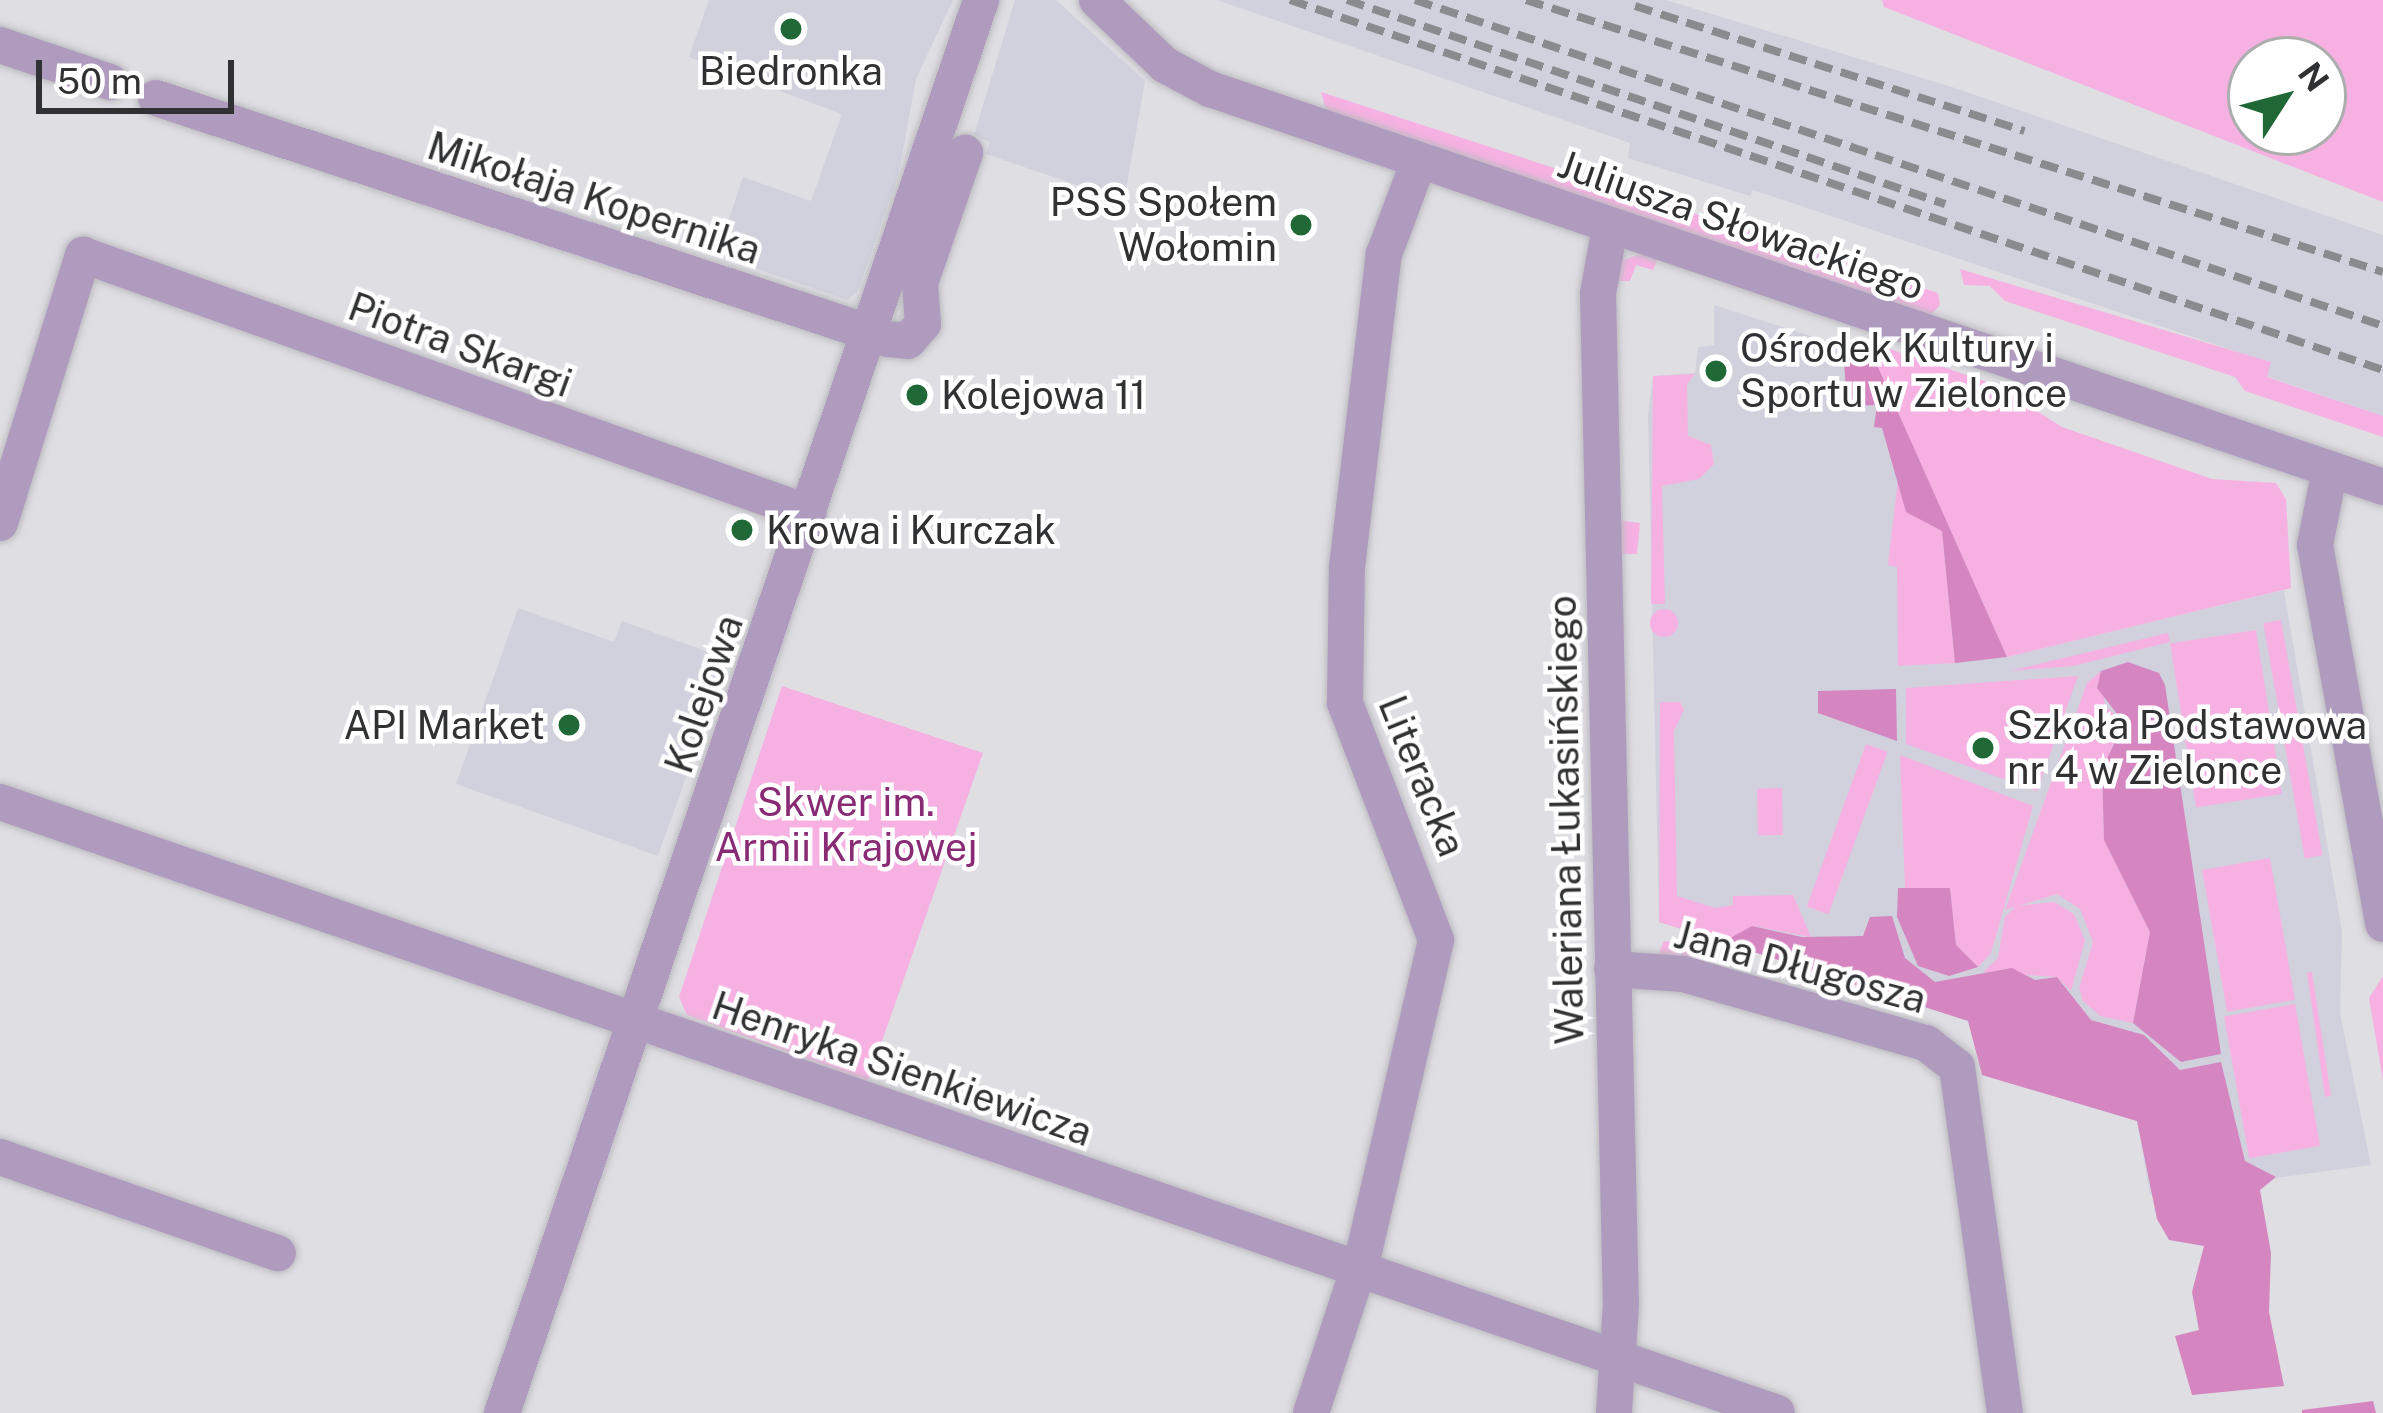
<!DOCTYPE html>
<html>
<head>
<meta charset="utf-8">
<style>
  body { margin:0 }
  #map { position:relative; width:2383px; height:1413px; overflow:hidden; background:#dedee3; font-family:"Public Sans",sans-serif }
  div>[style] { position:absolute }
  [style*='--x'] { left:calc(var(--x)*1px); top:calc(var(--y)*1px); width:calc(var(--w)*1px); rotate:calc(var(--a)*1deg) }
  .built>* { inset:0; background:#d1d1de }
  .green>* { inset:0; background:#f6b1e2; transform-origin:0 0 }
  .round { border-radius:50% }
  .forest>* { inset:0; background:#d585c0 }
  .roads { filter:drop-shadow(0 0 3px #bbbbc0) drop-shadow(0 0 3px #bbbbc0) }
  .minor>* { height:36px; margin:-18px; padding:0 18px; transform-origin:18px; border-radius:18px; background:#af9bbe }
  .rail>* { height:8px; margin-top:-4px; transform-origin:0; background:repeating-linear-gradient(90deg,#8a8b8e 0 18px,transparent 0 27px) }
  .dots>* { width:33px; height:33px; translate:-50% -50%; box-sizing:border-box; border:6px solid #fff; border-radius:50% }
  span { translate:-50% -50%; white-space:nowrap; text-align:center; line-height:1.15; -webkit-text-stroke:9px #fff; paint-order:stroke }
  .poi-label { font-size:39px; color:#303132 }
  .right { translate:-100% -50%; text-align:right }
  .left { translate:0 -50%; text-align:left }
  .street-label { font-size:39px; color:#303132 }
  .park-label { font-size:39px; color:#882b74 }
  .north { position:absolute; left:2227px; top:36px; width:120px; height:120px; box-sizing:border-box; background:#fff; border:3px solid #acadad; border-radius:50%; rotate:54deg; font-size:33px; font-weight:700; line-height:48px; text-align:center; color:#303132 }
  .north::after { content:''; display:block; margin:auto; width:42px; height:54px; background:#206937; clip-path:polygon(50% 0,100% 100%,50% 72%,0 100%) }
  .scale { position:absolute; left:36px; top:60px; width:198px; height:54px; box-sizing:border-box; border:6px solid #303132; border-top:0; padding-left:15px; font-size:36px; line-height:42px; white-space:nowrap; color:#303132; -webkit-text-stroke:9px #fff; paint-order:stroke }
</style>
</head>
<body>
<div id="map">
  <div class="built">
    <i style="clip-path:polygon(709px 0,953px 0,916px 79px,898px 177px,858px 291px,847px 300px,717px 255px,743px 177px,811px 201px,842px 114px,689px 57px)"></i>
    <i style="clip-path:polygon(1015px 0,1056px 0,1145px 81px,1124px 201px,986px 154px,990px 142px,974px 135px)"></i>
    <i style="clip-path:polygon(1217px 0,1666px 0,1955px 88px,2383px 235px,2383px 416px,2266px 376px,2271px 363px,1753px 190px,1750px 196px,1628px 158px,1630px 143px)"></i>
    <i style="clip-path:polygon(1714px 305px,1873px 356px,2007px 657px,2284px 590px,2342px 932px,2340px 1013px,2371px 1165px,2150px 1195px,2137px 1121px,1982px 1075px,1969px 1021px,1659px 922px,1648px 414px,1653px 376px,1695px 373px,1698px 347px,1714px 345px)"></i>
    <i style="clip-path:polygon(518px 608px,614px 642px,622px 621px,728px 659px,658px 856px,456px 784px)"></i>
  </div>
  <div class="green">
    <i style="clip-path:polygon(evenodd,1882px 0,2383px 0,2383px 202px,1884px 7px,1882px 0,2323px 60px,2323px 132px,2251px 132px,2251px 60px,2323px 60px)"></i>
    <i style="clip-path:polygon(1321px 92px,1938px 293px,1940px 305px,1931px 315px,1327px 114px)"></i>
    <i style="clip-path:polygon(1640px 254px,1658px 259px,1653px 270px,1636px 265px,1630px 281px,1610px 281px,1618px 262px)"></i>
    <i style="clip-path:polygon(1960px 269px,2271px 362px,2267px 377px,2383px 416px,2383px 437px,2245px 391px,2235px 377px,2005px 301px,1990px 286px,1964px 285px)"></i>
    <i style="clip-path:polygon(1866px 341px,1996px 385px,2062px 427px,2212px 479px,2276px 483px,2286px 499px,2291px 588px,2007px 657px)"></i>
    <i style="clip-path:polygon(1695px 374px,1687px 384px,1688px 436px,1711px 445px,1714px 464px,1699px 479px,1662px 486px,1665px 604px,1651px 604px,1653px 376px)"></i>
    <i style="clip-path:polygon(1898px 479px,1907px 512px,1942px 531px,1955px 663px,1898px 666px,1897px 567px,1888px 565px)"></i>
    <i style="clip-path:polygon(1617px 520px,1640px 523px,1637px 554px,1618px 554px)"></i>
    <i class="round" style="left:1650px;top:609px;width:28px;height:28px"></i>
    <i style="left:2281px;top:620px;width:239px;height:18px;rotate:80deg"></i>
    <i style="left:2256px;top:630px;width:166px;height:87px;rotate:81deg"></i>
    <i style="clip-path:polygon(2168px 633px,2170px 642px,2073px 666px,2009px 671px)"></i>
    <i style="clip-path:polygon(2101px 671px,2105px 706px,2124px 722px,2102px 769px,2104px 840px,2150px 932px,2133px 1023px,2100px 1016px,2083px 1001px,2079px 988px,2093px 942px,2080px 909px,2057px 894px,2005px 910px,2087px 683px)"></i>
    <i style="clip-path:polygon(2078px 676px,2037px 791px,1906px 744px,1906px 688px)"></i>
    <i style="clip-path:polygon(782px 686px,983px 753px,868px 1081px,687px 1015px,679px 997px)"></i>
    <i style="clip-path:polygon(1660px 702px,1680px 702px,1684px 710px,1674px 731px,1677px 896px,1715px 908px,1733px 905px,1733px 896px,1793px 895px,1811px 937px,1753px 926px,1723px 942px,1659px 922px)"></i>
    <i style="left:1866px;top:744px;width:23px;height:173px;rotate:20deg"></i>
    <i style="clip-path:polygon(1900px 755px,2033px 806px,1991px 953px,1978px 967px,1956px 945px,1950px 888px,1905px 889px)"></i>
    <i style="left:1782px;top:788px;width:47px;height:25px;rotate:89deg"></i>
    <i style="left:2270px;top:858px;width:144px;height:69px;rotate:80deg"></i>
    <i style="clip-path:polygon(2054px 902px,2074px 914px,2085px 940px,2071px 991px,2057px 977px,1983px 972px,1998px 958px,2005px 917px,2016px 906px)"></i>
    <i style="clip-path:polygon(1664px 941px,1702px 946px,1698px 961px,1657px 957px)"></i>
    <i style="clip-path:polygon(2312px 972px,2331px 1096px,2325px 1097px,2307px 973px)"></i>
    <i style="clip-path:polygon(2383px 976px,2383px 1081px,2369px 998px)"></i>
    <i style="left:2295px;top:1004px;width:144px;height:72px;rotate:80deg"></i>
  </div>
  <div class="forest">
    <i style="clip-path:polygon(1843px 346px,1873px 356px,2007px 657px,1955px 663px,1942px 531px,1906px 512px,1882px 428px,1874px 427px,1877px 405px,1847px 406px)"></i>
    <i style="clip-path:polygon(2128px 662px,2159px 673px,2165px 685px,2221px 1054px,2181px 1062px,2133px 1023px,2150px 932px,2104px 840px,2102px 769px,2124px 723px,2097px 688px,2101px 671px)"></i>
    <i style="clip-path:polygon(1896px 689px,1897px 741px,1818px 713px,1818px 691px)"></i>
    <i style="clip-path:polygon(1898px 888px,1950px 888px,1956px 945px,1978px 967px,1949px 976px,1918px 966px,1897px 917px)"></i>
    <i style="clip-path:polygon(1892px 916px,1905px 958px,1935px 982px,2012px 968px,2035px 980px,2057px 977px,2091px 1020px,2144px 1035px,2180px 1070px,2221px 1062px,2245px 1161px,2276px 1177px,2260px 1190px,2271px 1253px,2269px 1312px,2284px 1386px,2192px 1395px,2175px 1336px,2199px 1330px,2192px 1292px,2204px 1246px,2169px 1240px,2157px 1219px,2137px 1121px,1982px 1075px,1968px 1021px,1723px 942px,1752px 926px,1802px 937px,1863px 936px,1870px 917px)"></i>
    <i style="clip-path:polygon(2373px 1401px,2376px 1413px,2302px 1413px,2302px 1410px)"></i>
  </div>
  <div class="roads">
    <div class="minor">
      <i style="--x:1097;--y:0;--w:94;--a:43.7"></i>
      <i style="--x:1165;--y:65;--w:51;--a:28.1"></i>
      <i style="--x:1210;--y:89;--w:1239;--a:18.74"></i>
      <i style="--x:0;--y:45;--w:116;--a:18.6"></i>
      <i style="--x:156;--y:98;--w:749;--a:18.19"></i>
      <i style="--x:1610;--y:227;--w:68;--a:100.2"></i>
      <i style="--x:1598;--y:294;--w:1010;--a:88.7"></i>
      <i style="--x:1621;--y:1304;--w:109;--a:93.7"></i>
      <i style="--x:887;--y:339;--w:21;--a:5"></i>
      <i style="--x:908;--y:341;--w:23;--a:-49"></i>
      <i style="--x:923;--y:324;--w:41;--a:-94.2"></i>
      <i style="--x:920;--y:283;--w:138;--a:-70.9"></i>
      <i style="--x:2330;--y:469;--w:77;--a:101.2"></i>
      <i style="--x:2315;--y:545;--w:385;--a:79.8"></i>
      <i style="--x:0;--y:523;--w:281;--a:-72.8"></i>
      <i style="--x:83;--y:255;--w:770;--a:19.56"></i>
      <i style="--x:0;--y:802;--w:1879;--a:18.97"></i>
      <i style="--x:1612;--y:969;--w:71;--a:4"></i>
      <i style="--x:1683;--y:974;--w:253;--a:15.9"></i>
      <i style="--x:1926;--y:1043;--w:39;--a:38"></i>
      <i style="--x:1957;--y:1067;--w:349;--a:82.1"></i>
      <i style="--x:0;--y:1157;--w:294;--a:19.1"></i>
      <i style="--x:502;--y:1413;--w:1492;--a:-71.27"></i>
      <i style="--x:1311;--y:1413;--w:169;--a:-71.8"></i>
      <i style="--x:1364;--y:1252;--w:320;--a:-77"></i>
      <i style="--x:1436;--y:940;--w:254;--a:-111"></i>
      <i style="--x:1345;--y:703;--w:136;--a:-89.2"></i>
      <i style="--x:1347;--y:567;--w:315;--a:-83.3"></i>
      <i style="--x:1384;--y:254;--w:99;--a:-69.4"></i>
    </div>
  </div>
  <div class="rail">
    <i style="--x:1290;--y:0;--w:1154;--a:18.7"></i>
    <i style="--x:1347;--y:0;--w:632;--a:18.84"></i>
    <i style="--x:1415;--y:0;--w:1021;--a:18.61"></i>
    <i style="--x:1526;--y:0;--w:899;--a:17.61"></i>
    <i style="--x:1635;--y:6;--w:409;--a:17.8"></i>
  </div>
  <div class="dots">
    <i style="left:791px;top:29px;background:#206937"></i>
    <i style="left:1301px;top:225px;background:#206937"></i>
    <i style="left:1716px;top:371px;background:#206937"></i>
    <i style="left:917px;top:395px;background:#206937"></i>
    <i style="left:742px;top:530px;background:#206937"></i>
    <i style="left:569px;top:725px;background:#206937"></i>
    <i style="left:1983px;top:748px;background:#206937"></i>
  </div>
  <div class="poi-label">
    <span style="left:791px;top:71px">Biedronka</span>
    <span class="right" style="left:1277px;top:225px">PSS Społem<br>Wołomin</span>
    <span class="left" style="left:1740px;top:371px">Ośrodek Kultury i<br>Sportu w Zielonce</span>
    <span class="left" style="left:941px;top:395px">Kolejowa 11</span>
    <span class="left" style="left:766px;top:530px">Krowa i Kurczak</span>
    <span class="right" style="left:545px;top:725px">API Market</span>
    <span class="left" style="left:2007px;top:748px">Szkoła Podstawowa<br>nr 4 w Zielonce</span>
  </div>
  <div class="street-label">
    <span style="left:594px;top:198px;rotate:18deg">Mikołaja Kopernika</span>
    <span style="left:1741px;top:225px;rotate:19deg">Juliusza Słowackiego</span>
    <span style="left:460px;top:345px;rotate:20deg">Piotra Skargi</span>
    <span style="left:704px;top:694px;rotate:-71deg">Kolejowa</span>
    <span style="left:1422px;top:776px;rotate:68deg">Literacka</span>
    <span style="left:1566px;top:820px;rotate:-91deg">Waleriana Łukasińskiego</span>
    <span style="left:1800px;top:967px;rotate:15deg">Jana Długosza</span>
    <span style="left:902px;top:1069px;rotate:19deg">Henryka Sienkiewicza</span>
  </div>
  <div class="park-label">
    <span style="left:846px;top:825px">Skwer im.<br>Armii Krajowej</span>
  </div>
  <div class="north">N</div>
  <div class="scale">50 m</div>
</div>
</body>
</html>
